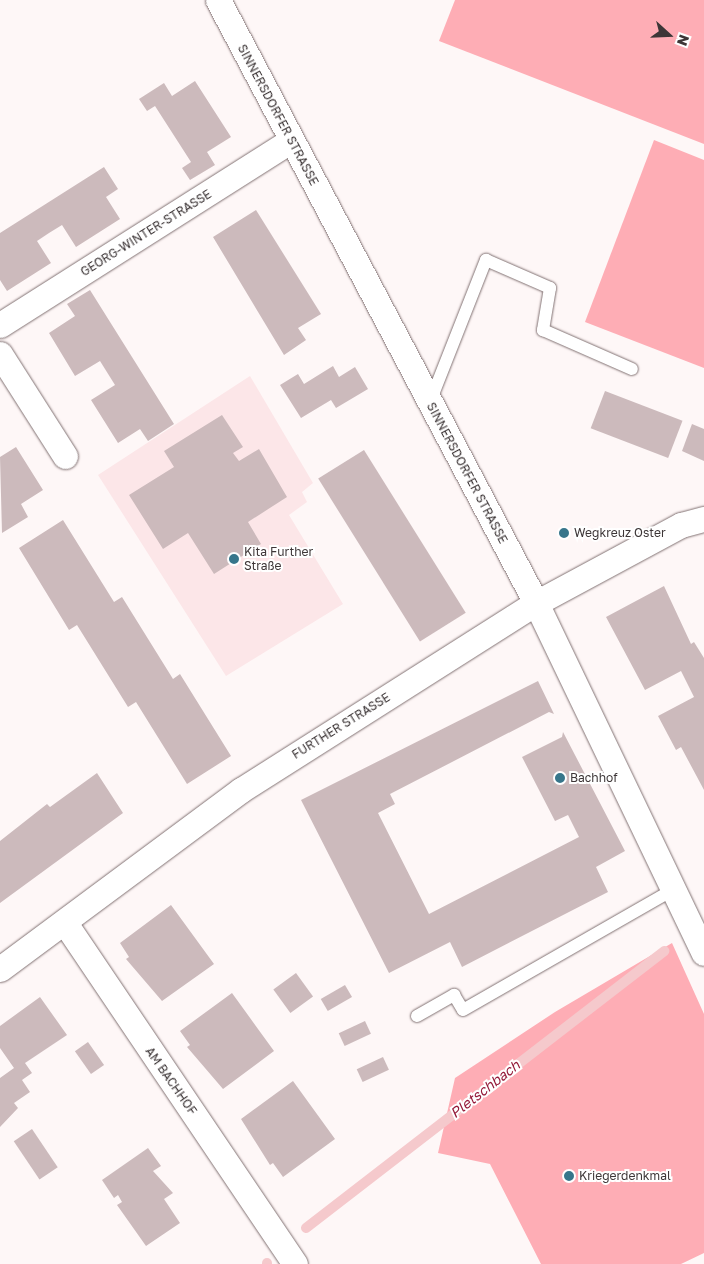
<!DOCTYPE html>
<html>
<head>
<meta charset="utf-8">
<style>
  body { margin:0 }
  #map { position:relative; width:704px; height:1264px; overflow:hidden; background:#fef7f7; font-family:"Golos Text",sans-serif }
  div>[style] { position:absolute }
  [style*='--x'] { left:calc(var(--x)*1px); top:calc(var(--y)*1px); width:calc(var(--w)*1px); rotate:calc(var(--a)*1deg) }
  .built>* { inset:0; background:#fce6e8 }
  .green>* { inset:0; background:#feadb5 }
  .stream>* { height:10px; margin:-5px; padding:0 5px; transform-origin:5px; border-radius:5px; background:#f5c9cc }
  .building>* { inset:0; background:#ccbabc; transform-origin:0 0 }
  .roads { filter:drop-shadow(0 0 1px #827273) drop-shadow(0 0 1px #827273) }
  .service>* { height:12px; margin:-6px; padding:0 6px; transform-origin:6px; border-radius:6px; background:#fff }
  .minor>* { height:25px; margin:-12.5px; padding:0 12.5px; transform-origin:12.5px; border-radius:12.5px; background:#fff }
  .dots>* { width:14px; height:14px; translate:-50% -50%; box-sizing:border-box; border:2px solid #fff; border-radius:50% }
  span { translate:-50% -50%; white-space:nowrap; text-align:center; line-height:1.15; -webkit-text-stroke:4px #fff; paint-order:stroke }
  .street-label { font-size:12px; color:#3d3637 }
  .poi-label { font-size:12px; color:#3d3637 }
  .left { translate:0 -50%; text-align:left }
  .water-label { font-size:14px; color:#941939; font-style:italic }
  .north { position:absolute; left:644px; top:10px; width:50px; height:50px; -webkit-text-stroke:4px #fff; paint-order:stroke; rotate:110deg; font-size:14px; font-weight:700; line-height:20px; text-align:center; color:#3d3637 }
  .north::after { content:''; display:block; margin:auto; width:18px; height:22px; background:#3d3637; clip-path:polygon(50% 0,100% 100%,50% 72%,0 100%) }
</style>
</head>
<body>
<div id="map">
  <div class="built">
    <i style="clip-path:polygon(250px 376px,313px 483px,302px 492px,307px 502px,289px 515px,343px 604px,226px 676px,98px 475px)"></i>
  </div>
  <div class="green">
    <i style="clip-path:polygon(455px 0,704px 0,704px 144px,439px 41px)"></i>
    <i style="clip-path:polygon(654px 140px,704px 160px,704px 368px,585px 322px)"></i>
    <i style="clip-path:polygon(672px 943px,704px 1014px,704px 1253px,681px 1264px,541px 1264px,490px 1164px,438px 1153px,455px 1078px,555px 1012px)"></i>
  </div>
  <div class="stream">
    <i style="--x:306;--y:1228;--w:453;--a:-37.7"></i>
    <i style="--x:267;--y:1264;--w:1;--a:-90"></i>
  </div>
  <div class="building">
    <i style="clip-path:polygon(195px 81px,231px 137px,207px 152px,215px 165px,190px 180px,182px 168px,191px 162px,155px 106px,147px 111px,139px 99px,164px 83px,172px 96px)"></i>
    <i style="clip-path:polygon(104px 167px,118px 189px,106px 197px,120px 219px,76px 247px,62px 225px,49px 233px,37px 241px,51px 263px,7px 291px,0 280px,0 233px)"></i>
    <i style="clip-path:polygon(256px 210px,321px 314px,298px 328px,306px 340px,284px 355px,213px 237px)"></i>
    <i style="clip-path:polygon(90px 290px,174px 424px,148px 441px,140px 429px,118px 443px,91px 400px,115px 385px,100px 361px,75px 376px,49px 333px,75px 316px,67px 304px)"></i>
    <i style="clip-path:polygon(333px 366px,339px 377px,355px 367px,368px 389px,336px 408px,331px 400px,301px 418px,280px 385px,298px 374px,304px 384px)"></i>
    <i style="left:605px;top:391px;width:83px;height:40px;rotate:21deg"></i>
    <i style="clip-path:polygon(222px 415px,243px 447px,233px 453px,239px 461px,259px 449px,287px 497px,248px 522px,261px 544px,214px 574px,188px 533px,163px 549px,129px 495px,174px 467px,164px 451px)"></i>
    <i style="clip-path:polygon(692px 424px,704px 429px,704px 461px,682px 451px)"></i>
    <i style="clip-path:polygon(16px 447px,43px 490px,21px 504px,28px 517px,2px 533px,0 457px)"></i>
    <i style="left:364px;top:450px;width:192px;height:54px;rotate:58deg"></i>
    <i style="clip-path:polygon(63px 520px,114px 602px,122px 597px,173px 679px,180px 674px,231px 756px,187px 784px,136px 702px,128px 707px,77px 625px,69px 630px,19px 548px)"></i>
    <i style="clip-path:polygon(664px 586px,691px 644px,694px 642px,704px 658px,704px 790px,681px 747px,676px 750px,658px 716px,694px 697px,681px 671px,645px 690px,606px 617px)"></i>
    <i style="clip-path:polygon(538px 681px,554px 714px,549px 712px,390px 794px,395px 804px,378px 813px,429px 914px,579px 837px,568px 815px,555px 821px,522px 757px,562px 737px,563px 732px,625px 851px,596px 867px,608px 892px,462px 967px,450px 942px,389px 973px,301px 800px)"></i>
    <i style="clip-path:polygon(97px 773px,123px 813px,0 903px,0 841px,47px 804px,50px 807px)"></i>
    <i style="clip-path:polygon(171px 905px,214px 964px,162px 1001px,126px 959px,129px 957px,120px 943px)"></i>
    <i style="left:296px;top:973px;width:29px;height:28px;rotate:54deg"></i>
    <i style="left:345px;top:985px;width:14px;height:28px;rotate:60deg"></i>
    <i style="clip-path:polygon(232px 993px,274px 1051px,223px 1089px,187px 1047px,190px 1045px,180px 1031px)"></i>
    <i style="clip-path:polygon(40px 997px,67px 1035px,25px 1063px,32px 1073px,22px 1080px,30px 1092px,14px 1103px,18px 1108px,0 1127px,0 1078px,14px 1068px,0 1048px,0 1026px)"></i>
    <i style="left:365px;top:1021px;width:14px;height:29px;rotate:65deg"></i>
    <i style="left:88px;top:1042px;width:28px;height:16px;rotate:55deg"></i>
    <i style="left:383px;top:1057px;width:14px;height:29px;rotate:65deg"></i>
    <i style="clip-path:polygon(293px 1081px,335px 1139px,283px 1177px,273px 1163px,270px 1165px,241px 1119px)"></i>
    <i style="left:32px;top:1129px;width:46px;height:22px;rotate:56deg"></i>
    <i style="clip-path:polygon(148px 1148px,161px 1166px,153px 1171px,173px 1193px,164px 1199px,180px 1223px,146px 1246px,117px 1205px,122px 1202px,118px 1195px,114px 1198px,102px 1180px)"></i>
  </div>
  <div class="roads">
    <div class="service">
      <i style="--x:430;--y:402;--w:153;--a:-68.5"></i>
      <i style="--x:486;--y:260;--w:70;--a:23.6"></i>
      <i style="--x:550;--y:288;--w:43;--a:99.5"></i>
      <i style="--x:543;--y:330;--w:97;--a:23.7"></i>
      <i style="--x:417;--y:1016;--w:43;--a:-29.6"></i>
      <i style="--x:454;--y:995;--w:17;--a:59"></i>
      <i style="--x:463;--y:1010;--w:243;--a:-29.8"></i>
    </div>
    <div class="minor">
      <i style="--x:218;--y:0;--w:682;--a:62.19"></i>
      <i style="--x:536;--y:603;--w:388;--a:64.4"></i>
      <i style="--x:0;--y:325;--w:345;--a:-32.4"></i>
      <i style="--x:0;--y:354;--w:121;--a:57.5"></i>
      <i style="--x:65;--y:923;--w:411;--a:56"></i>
      <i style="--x:0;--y:969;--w:300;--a:-36.6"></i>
      <i style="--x:241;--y:790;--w:349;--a:-32.4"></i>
      <i style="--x:536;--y:603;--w:165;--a:-28.3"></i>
      <i style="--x:681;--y:525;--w:24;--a:-15"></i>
    </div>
  </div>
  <div class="dots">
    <i style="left:564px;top:533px;background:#37768b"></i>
    <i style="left:234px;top:559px;background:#37768b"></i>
    <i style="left:560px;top:778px;background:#37768b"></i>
    <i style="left:569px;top:1176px;background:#37768b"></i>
  </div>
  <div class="street-label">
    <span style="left:278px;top:115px;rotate:62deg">SINNERSDORFER STRASSE</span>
    <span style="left:146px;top:233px;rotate:-32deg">GEORG-WINTER-STRASSE</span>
    <span style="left:467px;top:473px;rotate:62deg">SINNERSDORFER STRASSE</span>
    <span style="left:341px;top:726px;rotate:-32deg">FURTHER STRASSE</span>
    <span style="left:171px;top:1081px;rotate:55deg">AM BACHHOF</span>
  </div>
  <div class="poi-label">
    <span class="left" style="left:574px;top:533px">Wegkreuz Oster</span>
    <span class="left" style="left:244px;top:559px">Kita Further<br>Straße</span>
    <span class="left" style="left:570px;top:778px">Bachhof</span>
    <span class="left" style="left:579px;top:1176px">Kriegerdenkmal</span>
  </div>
  <div class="water-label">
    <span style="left:485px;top:1089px;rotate:-38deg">Pletschbach</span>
  </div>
  <div class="north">N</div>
</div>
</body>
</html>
